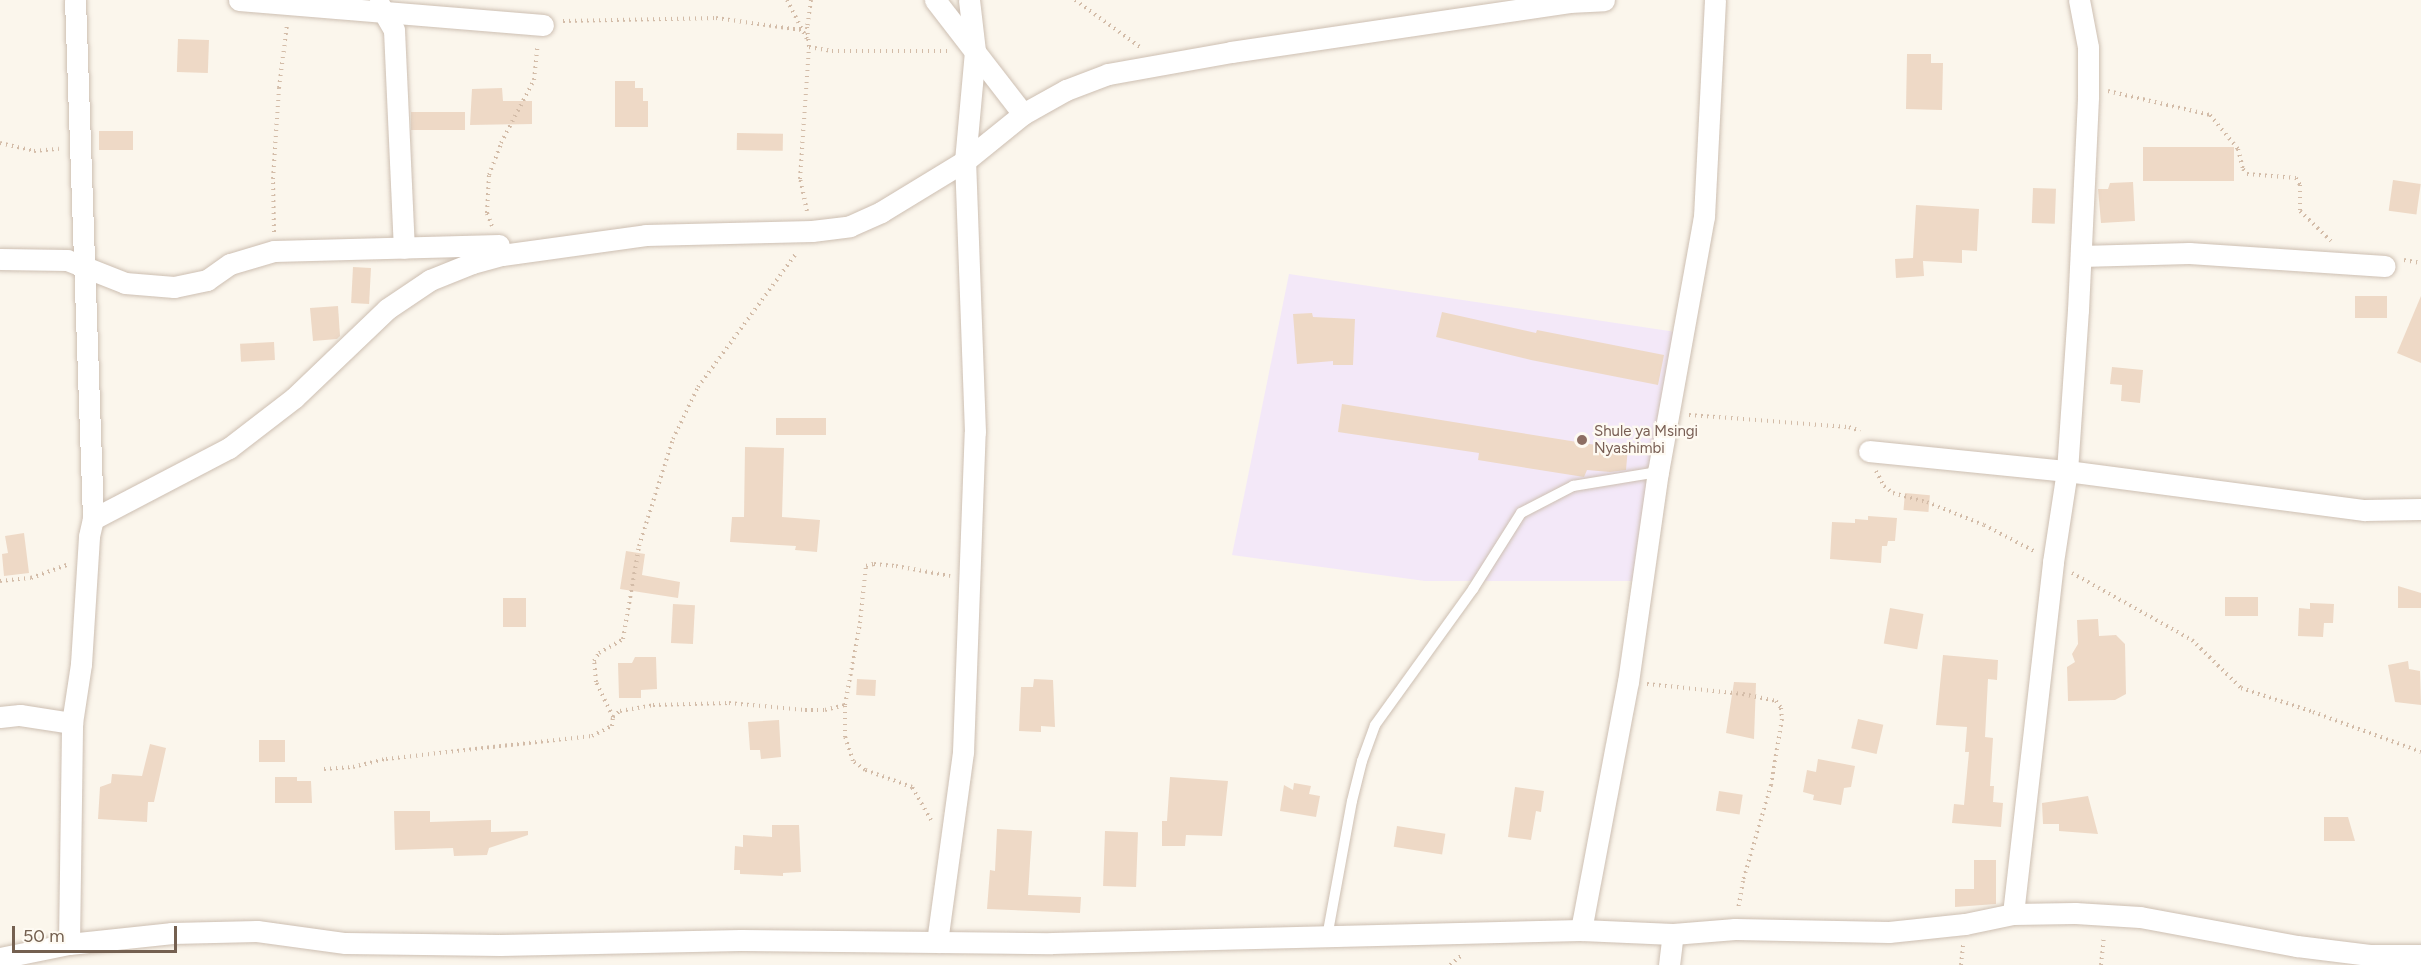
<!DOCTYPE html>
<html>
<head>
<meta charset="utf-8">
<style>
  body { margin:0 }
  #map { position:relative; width:2421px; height:965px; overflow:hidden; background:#fbf6ec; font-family:Figtree,sans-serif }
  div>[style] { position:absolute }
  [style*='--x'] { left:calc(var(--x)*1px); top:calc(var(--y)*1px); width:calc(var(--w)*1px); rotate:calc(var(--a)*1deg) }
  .education>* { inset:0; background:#f3e8f8 }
  .building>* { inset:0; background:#eed9c6; transform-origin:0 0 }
  .path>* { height:4px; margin-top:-2px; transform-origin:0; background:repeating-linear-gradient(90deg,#d3bca8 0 1.5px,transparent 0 6px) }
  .roads { filter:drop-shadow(0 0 2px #cdbfb2) drop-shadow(0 0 2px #cdbfb2) }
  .service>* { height:10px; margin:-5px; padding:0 5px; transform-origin:5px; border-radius:5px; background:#fff }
  .minor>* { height:21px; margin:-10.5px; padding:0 10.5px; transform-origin:10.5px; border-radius:10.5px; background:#fff }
  .dots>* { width:16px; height:16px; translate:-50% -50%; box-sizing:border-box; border:3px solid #fefaf2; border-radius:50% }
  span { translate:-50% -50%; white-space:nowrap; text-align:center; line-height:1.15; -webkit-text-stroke:4.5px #fefaf2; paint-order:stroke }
  .education-label { font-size:15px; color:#785e54 }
  .left { translate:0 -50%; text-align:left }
  .scale { position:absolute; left:12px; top:926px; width:165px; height:27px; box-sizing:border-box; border:3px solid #746050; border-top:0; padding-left:8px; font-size:18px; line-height:21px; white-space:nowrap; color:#746050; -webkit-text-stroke:4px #fefaf2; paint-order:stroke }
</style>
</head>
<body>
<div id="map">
  <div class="education">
    <i style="clip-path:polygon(1289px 274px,1676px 332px,1636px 581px,1425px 581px,1232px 555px)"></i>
  </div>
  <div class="building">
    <i style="left:178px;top:39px;width:31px;height:33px;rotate:2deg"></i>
    <i style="clip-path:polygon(1907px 54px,1931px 54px,1931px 63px,1943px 63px,1942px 110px,1906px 109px)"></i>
    <i style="clip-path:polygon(615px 81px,635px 81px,635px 88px,643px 88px,643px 101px,648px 101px,648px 127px,615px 127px)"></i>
    <i style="clip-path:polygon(502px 88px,503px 101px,532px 101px,532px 124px,470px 125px,472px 89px)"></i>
    <i style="left:411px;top:112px;width:54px;height:18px"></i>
    <i style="left:133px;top:131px;width:19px;height:34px;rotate:90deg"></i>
    <i style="left:737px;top:133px;width:46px;height:17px;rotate:1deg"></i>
    <i style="left:2143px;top:147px;width:91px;height:34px"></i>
    <i style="left:2393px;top:180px;width:28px;height:31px;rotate:8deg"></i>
    <i style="clip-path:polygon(2133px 182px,2135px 221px,2101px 223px,2098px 189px,2108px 189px,2110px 183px)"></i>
    <i style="left:2033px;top:188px;width:23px;height:35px;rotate:2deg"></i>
    <i style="clip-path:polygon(1916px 205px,1979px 209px,1977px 251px,1962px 250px,1962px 263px,1923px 261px,1924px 276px,1896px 278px,1895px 259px,1913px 258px)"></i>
    <i style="left:353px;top:267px;width:18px;height:36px;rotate:3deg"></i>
    <i style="left:2355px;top:296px;width:32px;height:22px"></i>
    <i style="clip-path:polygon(2421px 296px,2421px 363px,2397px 353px)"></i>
    <i style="clip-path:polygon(338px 306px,340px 336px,337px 339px,313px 341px,310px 308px)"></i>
    <i style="clip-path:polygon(1442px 312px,1536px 333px,1537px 330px,1664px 355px,1658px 385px,1531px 360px,1436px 337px)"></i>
    <i style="clip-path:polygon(1312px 313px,1313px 317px,1355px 319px,1353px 365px,1333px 365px,1333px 361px,1297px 364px,1293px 314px)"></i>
    <i style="left:274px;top:342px;width:18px;height:34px;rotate:87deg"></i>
    <i style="clip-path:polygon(2112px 367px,2143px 370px,2140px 403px,2121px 401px,2122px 385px,2110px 384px)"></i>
    <i style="clip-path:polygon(1342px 404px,1596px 445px,1628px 447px,1626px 470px,1610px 472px,1587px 470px,1584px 477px,1478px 460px,1479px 453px,1338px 432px)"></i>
    <i style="left:826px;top:418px;width:17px;height:50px;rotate:90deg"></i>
    <i style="clip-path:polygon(745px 447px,784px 448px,782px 517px,820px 520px,817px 552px,795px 550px,796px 546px,730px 542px,732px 517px,744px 517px)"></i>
    <i style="left:1905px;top:493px;width:25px;height:17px;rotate:5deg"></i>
    <i style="clip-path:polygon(1868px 516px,1897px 518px,1895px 541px,1888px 541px,1887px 546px,1882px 546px,1881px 563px,1830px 559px,1832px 522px,1855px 523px,1855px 519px,1868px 520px)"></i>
    <i style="clip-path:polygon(24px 533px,29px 573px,4px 576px,2px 554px,8px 553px,5px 536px)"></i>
    <i style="clip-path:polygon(626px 551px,645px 554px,642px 575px,680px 582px,678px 598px,620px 589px)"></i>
    <i style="clip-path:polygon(2398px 586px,2421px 593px,2421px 608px,2398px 608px)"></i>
    <i style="left:2225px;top:597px;width:33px;height:19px"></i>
    <i style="left:503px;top:598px;width:23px;height:29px"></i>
    <i style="clip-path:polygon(2310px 603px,2334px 604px,2333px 623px,2324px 623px,2323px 637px,2298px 636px,2299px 608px,2310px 609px)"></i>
    <i style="left:673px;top:604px;width:22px;height:39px;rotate:3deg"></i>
    <i style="left:1890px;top:608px;width:34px;height:36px;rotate:10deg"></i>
    <i style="clip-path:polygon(2098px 619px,2099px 636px,2116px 635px,2125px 644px,2126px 694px,2115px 700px,2068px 701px,2067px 667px,2075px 662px,2072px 654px,2078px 644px,2077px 620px)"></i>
    <i style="clip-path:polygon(1943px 655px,1998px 660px,1997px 680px,1988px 679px,1985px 737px,1993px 738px,1990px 786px,1994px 786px,1993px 802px,2003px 803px,2001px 827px,1952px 823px,1954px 804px,1964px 805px,1969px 752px,1965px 752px,1967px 727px,1936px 725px)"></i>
    <i style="clip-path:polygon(635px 657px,656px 657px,657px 689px,641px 690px,641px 698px,619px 698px,618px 663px,632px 663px)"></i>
    <i style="clip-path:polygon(2408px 661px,2409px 669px,2420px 671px,2421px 705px,2395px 702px,2388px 665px)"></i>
    <i style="left:857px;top:679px;width:19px;height:16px;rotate:3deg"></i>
    <i style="clip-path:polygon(1034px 679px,1053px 680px,1055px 727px,1041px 726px,1041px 732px,1019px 731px,1021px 687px,1033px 687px)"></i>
    <i style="clip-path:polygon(1734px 682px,1756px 683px,1754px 739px,1726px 733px)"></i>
    <i style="left:1858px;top:719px;width:26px;height:30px;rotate:13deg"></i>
    <i style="clip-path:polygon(779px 720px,781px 757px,761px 759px,760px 750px,750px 750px,748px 722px)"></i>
    <i style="left:259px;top:740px;width:26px;height:22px"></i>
    <i style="clip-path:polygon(150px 744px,166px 748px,154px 802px,148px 802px,147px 822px,98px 819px,100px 787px,111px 783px,112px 774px,142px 776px)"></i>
    <i style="clip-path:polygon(1818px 759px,1855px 766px,1851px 787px,1844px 788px,1841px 805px,1813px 800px,1814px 795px,1803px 792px,1807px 770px,1816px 772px)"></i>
    <i style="clip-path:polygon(275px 777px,297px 777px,297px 781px,311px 781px,312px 803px,275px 803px)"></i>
    <i style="clip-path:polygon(1170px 777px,1228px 781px,1222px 836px,1186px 835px,1185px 846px,1162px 846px,1162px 821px,1167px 821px)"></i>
    <i style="clip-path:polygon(1294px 783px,1311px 786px,1309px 794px,1320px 796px,1316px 817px,1280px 811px,1284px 785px,1293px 790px)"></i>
    <i style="clip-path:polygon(1515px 787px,1544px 791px,1541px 812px,1536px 811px,1531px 840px,1508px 837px)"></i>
    <i style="left:1719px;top:791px;width:24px;height:20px;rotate:9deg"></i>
    <i style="clip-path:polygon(2088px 796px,2098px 834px,2059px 831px,2059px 824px,2043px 824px,2042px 803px)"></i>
    <i style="clip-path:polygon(394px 811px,430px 811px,430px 822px,491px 820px,491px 832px,528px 831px,528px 835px,489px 848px,487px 855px,454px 856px,453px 848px,395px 850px)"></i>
    <i style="clip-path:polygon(2324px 817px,2348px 817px,2355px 841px,2324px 841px)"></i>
    <i style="clip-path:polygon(772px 825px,799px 825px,801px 872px,783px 873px,783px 876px,740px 874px,740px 870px,734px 870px,735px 846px,743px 847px,743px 835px,772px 837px)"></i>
    <i style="left:1397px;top:826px;width:49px;height:21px;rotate:9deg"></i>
    <i style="clip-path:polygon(997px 829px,1032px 831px,1028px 895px,1081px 897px,1080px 913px,987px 909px,990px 870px,995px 871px)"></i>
    <i style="left:1105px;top:831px;width:33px;height:55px;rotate:2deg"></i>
    <i style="clip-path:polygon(1974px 860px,1996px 860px,1996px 904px,1955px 907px,1955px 889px,1974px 889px)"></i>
  </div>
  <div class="path">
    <i style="--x:787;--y:0;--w:44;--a:62.9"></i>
    <i style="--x:811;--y:0;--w:27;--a:98"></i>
    <i style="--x:807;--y:27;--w:20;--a:84"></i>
    <i style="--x:809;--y:47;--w:23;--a:10"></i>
    <i style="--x:832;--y:51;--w:115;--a:0"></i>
    <i style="--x:1075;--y:0;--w:80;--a:35.9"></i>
    <i style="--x:563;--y:21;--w:153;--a:-1.1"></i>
    <i style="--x:716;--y:18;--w:86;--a:8"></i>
    <i style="--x:2108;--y:91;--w:105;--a:13.2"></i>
    <i style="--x:2210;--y:115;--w:44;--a:50.5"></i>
    <i style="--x:2238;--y:149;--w:21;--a:76"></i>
    <i style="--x:2243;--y:169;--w:6;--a:51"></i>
    <i style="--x:2247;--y:174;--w:49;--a:4.7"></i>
    <i style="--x:2296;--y:178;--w:8;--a:60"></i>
    <i style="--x:2300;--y:185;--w:26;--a:90"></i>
    <i style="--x:2300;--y:211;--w:43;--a:44.1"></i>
    <i style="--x:0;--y:143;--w:35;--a:13"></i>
    <i style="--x:34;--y:151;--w:25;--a:-5"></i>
    <i style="--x:807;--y:211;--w:33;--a:-102"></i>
    <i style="--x:800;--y:179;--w:132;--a:-86.1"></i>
    <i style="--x:492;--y:226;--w:14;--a:-111"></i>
    <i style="--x:487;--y:213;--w:38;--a:-87"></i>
    <i style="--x:489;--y:175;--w:34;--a:-69"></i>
    <i style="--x:501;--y:143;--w:71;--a:-62.4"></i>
    <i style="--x:534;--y:80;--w:36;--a:-84"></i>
    <i style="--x:274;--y:232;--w:53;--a:-91.1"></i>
    <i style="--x:273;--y:179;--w:91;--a:-86.2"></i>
    <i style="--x:279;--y:88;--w:64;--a:-82.8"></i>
    <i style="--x:2404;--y:260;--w:17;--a:10"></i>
    <i style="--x:1689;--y:415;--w:160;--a:4.3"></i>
    <i style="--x:1849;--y:427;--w:12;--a:20"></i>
    <i style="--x:1876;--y:471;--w:17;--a:62"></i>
    <i style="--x:1884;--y:486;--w:11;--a:38"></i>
    <i style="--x:1893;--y:493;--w:35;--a:15"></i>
    <i style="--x:1927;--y:502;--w:61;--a:22"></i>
    <i style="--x:1984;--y:525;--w:56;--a:27.5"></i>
    <i style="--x:2072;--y:573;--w:137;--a:29.2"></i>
    <i style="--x:2192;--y:640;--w:69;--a:44.4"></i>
    <i style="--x:2241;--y:688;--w:76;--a:18.4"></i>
    <i style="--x:2313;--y:712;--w:115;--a:20.3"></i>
    <i style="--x:0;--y:581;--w:31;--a:-6"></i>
    <i style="--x:31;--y:578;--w:38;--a:-20"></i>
    <i style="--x:1647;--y:684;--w:97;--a:5.9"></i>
    <i style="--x:1743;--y:694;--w:34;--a:12"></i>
    <i style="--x:1776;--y:701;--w:9;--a:54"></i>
    <i style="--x:1781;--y:708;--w:11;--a:85"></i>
    <i style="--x:1782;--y:719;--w:67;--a:99.5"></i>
    <i style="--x:1771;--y:785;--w:100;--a:106.3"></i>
    <i style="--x:1743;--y:881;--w:29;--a:100"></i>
    <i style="--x:613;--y:717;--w:39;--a:-116"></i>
    <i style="--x:596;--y:682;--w:21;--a:-95"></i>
    <i style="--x:594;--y:661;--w:9;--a:-58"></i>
    <i style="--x:599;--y:653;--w:28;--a:-30"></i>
    <i style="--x:623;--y:639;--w:94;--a:-80.2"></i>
    <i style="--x:639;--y:546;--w:112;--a:-72.4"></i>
    <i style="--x:673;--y:439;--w:58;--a:-64.3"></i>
    <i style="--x:698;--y:387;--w:167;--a:-53.7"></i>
    <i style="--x:324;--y:769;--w:29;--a:-4"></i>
    <i style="--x:353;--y:767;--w:34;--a:-14"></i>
    <i style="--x:386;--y:759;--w:207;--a:-6.4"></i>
    <i style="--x:592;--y:736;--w:22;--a:-27"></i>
    <i style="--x:612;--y:726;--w:9;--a:-84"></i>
    <i style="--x:613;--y:717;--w:9;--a:-41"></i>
    <i style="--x:620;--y:711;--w:34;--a:-10"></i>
    <i style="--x:653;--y:705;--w:76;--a:-1.5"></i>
    <i style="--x:729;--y:703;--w:76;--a:5.3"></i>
    <i style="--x:805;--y:710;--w:20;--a:0"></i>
    <i style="--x:825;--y:710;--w:21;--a:-14"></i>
    <i style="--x:931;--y:820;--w:38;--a:-120"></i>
    <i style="--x:912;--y:787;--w:50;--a:-160.1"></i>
    <i style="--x:865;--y:770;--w:15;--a:-143"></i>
    <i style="--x:853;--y:761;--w:25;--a:-108"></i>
    <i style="--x:845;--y:737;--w:32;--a:-90"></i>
    <i style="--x:845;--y:705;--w:83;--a:-79.6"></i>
    <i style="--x:860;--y:623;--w:57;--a:-84"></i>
    <i style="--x:866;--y:566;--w:8;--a:-14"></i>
    <i style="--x:874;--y:564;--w:22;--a:5"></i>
    <i style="--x:896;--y:566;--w:55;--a:10.5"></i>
    <i style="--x:1450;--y:965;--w:16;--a:-40"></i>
    <i style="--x:1961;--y:965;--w:20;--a:-84"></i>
    <i style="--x:2101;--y:965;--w:29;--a:-84"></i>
  </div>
  <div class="roads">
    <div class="service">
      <i style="--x:1327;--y:937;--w:138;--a:-79.6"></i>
      <i style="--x:1352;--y:801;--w:41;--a:-76"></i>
      <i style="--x:1362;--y:761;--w:38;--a:-70"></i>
      <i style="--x:1375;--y:725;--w:168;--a:-54.2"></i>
      <i style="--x:1473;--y:589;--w:90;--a:-57.7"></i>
      <i style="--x:1521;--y:513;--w:59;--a:-27.4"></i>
      <i style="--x:1573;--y:486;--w:86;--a:-9.4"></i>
    </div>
    <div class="minor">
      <i style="--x:75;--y:0;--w:519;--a:88.01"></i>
      <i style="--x:239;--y:0;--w:305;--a:4.7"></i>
      <i style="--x:935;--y:0;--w:144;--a:52.3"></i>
      <i style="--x:379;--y:4;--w:30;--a:60"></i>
      <i style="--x:394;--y:30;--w:218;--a:87.4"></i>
      <i style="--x:2081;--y:256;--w:108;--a:-1.6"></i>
      <i style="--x:2189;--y:253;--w:196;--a:3.8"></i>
      <i style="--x:0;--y:259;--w:67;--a:0.9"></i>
      <i style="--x:67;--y:260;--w:62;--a:21.6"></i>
      <i style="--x:125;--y:283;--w:49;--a:4.7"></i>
      <i style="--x:174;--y:287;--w:34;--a:-12"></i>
      <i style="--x:207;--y:280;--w:28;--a:-35"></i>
      <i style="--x:230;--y:264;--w:46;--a:-16.5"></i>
      <i style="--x:274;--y:251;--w:225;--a:-1.5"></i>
      <i style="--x:1869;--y:451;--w:199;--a:5.8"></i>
      <i style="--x:2067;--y:471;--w:300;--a:7.5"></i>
      <i style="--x:2364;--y:510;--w:57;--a:-1"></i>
      <i style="--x:0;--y:717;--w:20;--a:-6"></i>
      <i style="--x:20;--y:715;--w:53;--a:8.7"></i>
      <i style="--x:72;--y:723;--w:60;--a:-81.3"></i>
      <i style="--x:81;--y:664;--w:128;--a:-86.4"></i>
      <i style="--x:89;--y:536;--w:17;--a:-77"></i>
      <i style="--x:93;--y:519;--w:153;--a:-27.6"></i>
      <i style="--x:229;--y:448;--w:82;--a:-37.6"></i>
      <i style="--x:294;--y:398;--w:129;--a:-43.7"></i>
      <i style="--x:387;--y:309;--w:52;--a:-34"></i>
      <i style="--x:430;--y:280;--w:45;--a:-22"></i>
      <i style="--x:472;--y:263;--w:31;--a:-15"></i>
      <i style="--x:502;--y:255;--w:145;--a:-7.9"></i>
      <i style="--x:646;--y:235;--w:166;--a:-1.4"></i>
      <i style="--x:812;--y:231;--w:38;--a:-7"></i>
      <i style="--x:850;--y:226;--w:34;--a:-24"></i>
      <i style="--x:881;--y:212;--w:98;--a:-31.3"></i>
      <i style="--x:965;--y:161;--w:75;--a:-39"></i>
      <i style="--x:1023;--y:114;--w:49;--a:-29.2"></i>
      <i style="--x:1066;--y:90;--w:45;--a:-20.9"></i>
      <i style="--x:1108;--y:74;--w:125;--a:-10.1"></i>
      <i style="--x:1231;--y:52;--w:342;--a:-8.4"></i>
      <i style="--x:1569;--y:2;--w:35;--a:-3"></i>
      <i style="--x:2013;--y:914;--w:354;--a:-83.5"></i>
      <i style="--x:2053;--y:562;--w:92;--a:-81.3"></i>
      <i style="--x:2067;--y:471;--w:161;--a:-86.1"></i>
      <i style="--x:2078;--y:310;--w:213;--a:-87.3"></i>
      <i style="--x:2088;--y:97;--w:50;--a:-90"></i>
      <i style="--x:2088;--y:47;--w:48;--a:-100.8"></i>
      <i style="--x:1581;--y:930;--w:252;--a:-79.3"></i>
      <i style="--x:1628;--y:682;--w:212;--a:-81.9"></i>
      <i style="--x:1658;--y:472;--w:259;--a:-79.8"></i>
      <i style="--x:1704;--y:217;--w:217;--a:-87.1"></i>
      <i style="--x:937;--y:942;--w:192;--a:-82.2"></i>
      <i style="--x:963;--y:752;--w:320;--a:-87.9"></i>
      <i style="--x:975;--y:432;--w:271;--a:-92.1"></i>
      <i style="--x:965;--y:161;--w:110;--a:-84.8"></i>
      <i style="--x:975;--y:51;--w:51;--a:-96.7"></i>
      <i style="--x:69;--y:944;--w:221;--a:-89.2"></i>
      <i style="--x:0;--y:958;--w:70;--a:-11.5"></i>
      <i style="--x:69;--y:944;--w:104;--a:-6.1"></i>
      <i style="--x:172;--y:933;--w:85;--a:-1.3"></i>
      <i style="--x:257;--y:931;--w:89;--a:7.8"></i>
      <i style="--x:345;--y:943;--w:155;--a:0.7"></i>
      <i style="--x:500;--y:945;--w:241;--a:-1.2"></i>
      <i style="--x:741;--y:940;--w:311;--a:0.6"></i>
      <i style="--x:1052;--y:943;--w:529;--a:-1.41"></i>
      <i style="--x:1581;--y:930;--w:92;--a:2.5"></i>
      <i style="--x:1673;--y:934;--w:62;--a:-4.6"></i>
      <i style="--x:1735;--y:929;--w:154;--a:1.1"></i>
      <i style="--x:1889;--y:932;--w:76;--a:-6"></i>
      <i style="--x:1965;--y:924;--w:49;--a:-11.8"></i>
      <i style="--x:2013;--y:914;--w:62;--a:-0.9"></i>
      <i style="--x:2075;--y:913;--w:65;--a:3.5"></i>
      <i style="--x:2140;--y:917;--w:160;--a:10.5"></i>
      <i style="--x:2297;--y:946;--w:73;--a:7.1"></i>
      <i style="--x:2369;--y:955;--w:52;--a:0"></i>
      <i style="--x:1669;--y:965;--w:31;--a:-83"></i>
    </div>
  </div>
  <div class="dots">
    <i style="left:1582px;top:440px;background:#8d6e63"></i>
  </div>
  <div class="education-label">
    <span class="left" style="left:1594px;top:440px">Shule ya Msingi<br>Nyashimbi</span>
  </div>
  <div class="scale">50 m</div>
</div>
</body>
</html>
